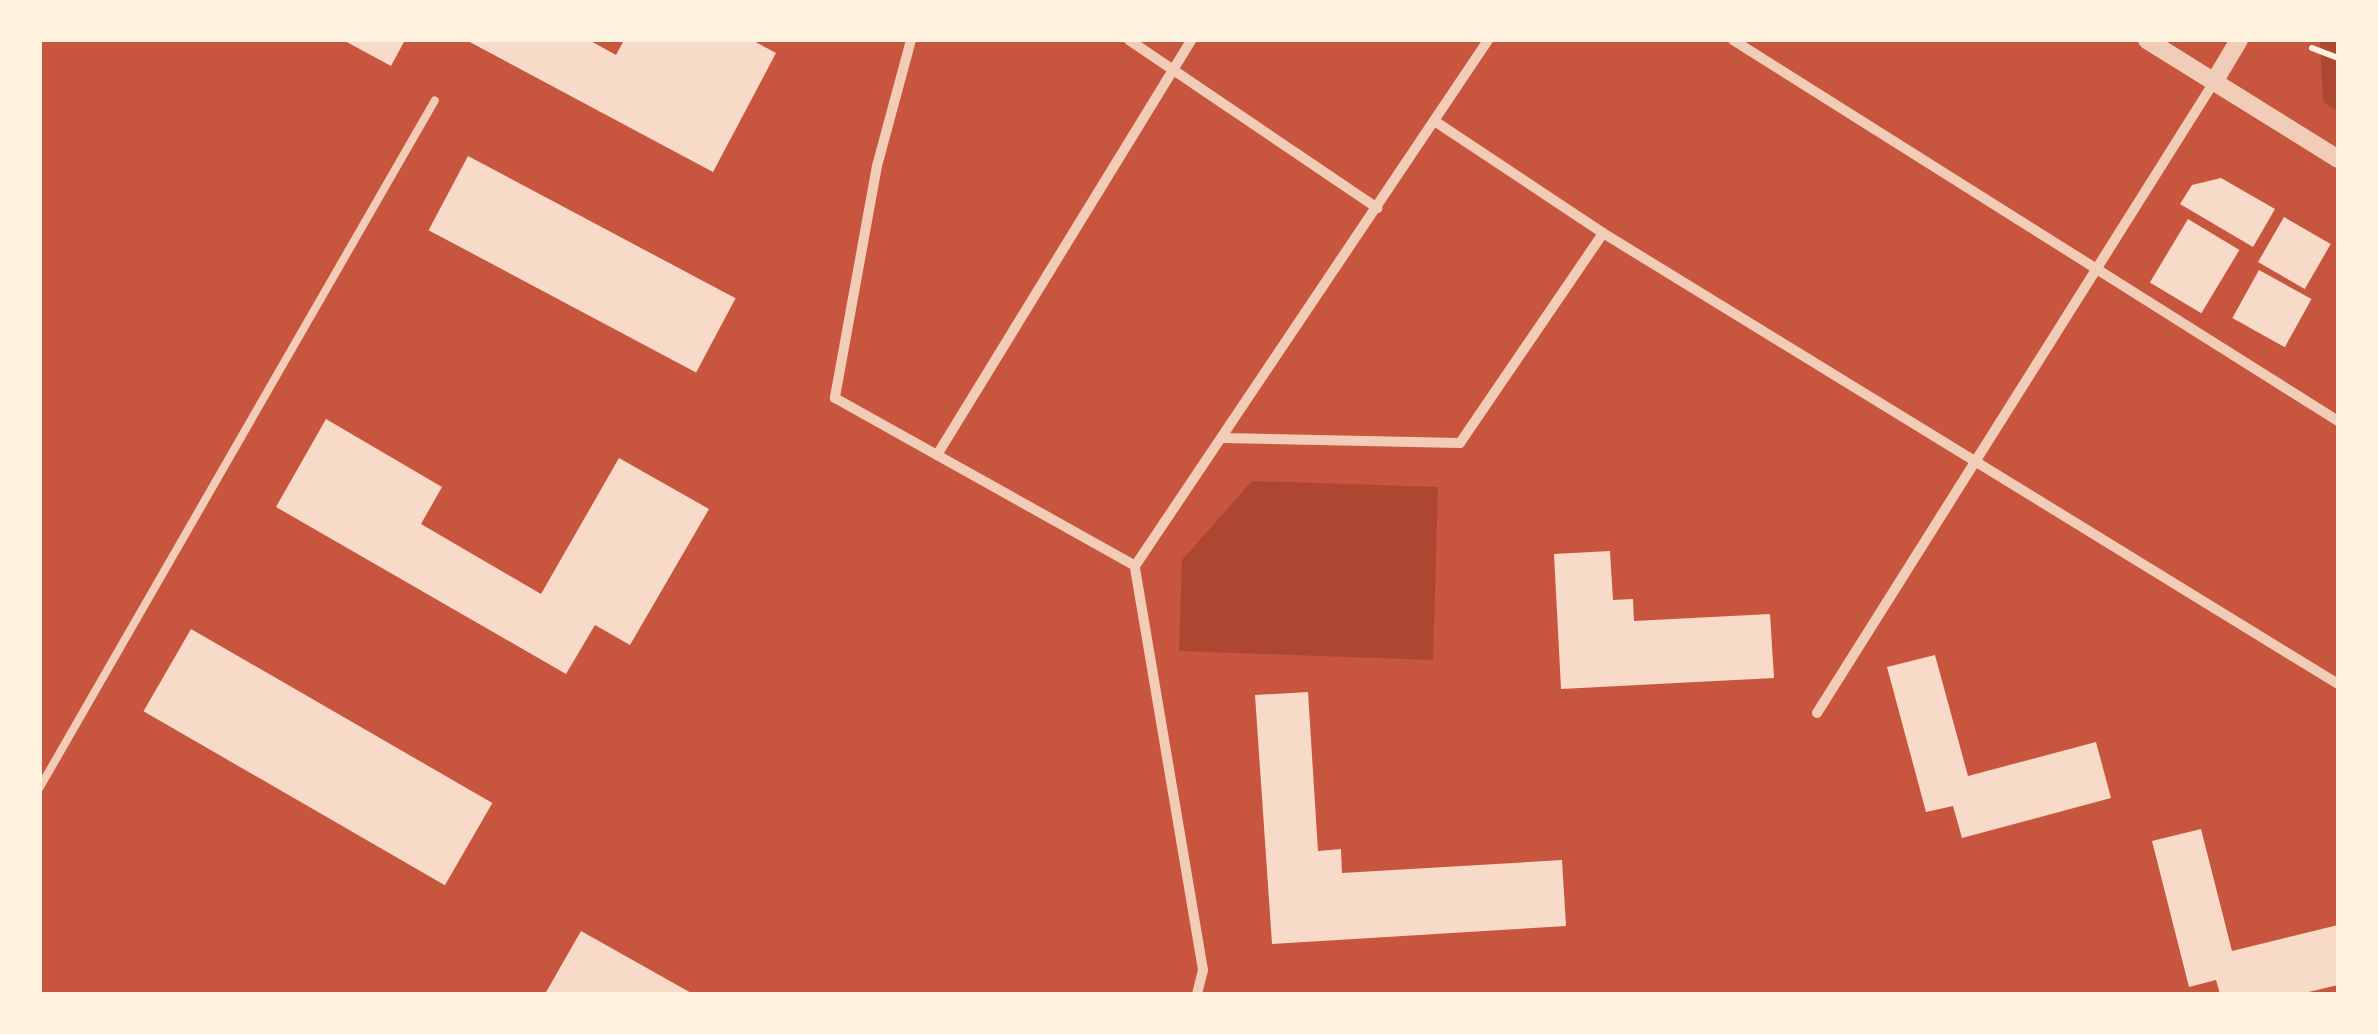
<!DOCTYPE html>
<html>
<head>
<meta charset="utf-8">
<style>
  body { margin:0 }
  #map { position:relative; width:2378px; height:1034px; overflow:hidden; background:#c8553d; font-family:Merriweather,serif }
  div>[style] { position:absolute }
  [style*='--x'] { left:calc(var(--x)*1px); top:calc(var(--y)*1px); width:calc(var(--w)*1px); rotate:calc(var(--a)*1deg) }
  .green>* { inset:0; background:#ae4732 }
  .building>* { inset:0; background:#f7dbc8; transform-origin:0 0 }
  .path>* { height:6px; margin:-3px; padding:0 3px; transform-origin:3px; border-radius:3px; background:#fff3e0 }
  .service>* { height:8px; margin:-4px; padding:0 4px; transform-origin:4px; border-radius:4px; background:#f1ccb7 }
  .minor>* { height:10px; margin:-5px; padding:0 5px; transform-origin:5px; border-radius:5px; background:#f1ccb7 }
  .tertiary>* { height:18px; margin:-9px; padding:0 9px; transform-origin:9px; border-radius:9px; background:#f1ccb7 }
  span { translate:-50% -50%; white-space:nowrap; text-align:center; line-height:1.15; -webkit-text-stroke:9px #fff3e0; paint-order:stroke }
  .frame { position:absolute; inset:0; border:42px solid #fff3e0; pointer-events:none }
</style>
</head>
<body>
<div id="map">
  <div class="green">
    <i style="clip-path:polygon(2320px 40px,2338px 40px,2338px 111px,2323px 102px)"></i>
    <i style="clip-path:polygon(1252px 481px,1438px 487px,1433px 660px,1179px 651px,1182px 560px)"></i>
  </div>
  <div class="building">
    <i style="clip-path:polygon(343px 40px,405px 40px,391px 66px)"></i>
    <i style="clip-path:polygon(466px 40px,589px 40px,616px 55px,624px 40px,752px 40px,776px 53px,713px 172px)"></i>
    <i style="left:468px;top:156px;width:303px;height:84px;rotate:28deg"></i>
    <i style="clip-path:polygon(2221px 178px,2275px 209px,2253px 247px,2180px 204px,2192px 185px)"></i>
    <i style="left:2284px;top:217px;width:54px;height:52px;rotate:30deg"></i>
    <i style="left:2188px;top:219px;width:60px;height:74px;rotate:31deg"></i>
    <i style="left:2259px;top:270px;width:60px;height:55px;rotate:29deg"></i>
    <i style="clip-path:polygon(326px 419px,442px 487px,421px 524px,541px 594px,619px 458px,709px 509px,630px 645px,595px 625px,566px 674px,276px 507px)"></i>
    <i style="clip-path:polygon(1610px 551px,1613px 600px,1633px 599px,1634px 621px,1770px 614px,1774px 678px,1561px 689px,1554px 554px)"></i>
    <i style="left:191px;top:629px;width:348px;height:95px;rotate:30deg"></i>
    <i style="clip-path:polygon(1935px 655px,1968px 776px,2096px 742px,2111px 798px,1962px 838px,1953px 806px,1926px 812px,1887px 667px)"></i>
    <i style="clip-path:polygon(1308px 692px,1318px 851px,1341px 849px,1342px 873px,1562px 860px,1566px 926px,1272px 944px,1255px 695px)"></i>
    <i style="clip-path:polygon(2201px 829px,2232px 951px,2338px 925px,2338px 985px,2300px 994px,2220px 994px,2216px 980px,2189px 987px,2152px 841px)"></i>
    <i style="clip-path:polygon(581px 931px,693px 994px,545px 994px)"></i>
  </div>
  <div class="path">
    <i style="--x:2312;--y:48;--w:28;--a:21"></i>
  </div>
  <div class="service">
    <i style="--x:40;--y:787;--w:792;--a:-60.1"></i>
  </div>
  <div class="minor">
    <i style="--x:911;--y:40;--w:131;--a:105.1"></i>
    <i style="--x:877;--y:166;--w:236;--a:100.3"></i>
    <i style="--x:835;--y:398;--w:344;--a:29.2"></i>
    <i style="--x:1129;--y:40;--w:300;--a:34.1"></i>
    <i style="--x:1733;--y:40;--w:715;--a:32.2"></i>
    <i style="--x:1436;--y:122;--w:201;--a:33.6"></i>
    <i style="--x:1603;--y:233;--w:862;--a:31.53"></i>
    <i style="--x:1223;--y:438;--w:237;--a:1.2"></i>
    <i style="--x:1460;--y:443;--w:254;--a:-55.7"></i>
    <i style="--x:937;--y:455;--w:487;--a:-58.5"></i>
    <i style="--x:1817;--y:713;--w:745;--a:-57.82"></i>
    <i style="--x:1197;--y:994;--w:25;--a:-76"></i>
    <i style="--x:1203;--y:970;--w:410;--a:-99.6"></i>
    <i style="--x:1135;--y:566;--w:633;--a:-56.13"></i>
  </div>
  <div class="tertiary">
    <i style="--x:2147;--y:40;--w:225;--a:31.9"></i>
    <i style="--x:2214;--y:82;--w:49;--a:-59.2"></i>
  </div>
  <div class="frame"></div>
</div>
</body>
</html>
